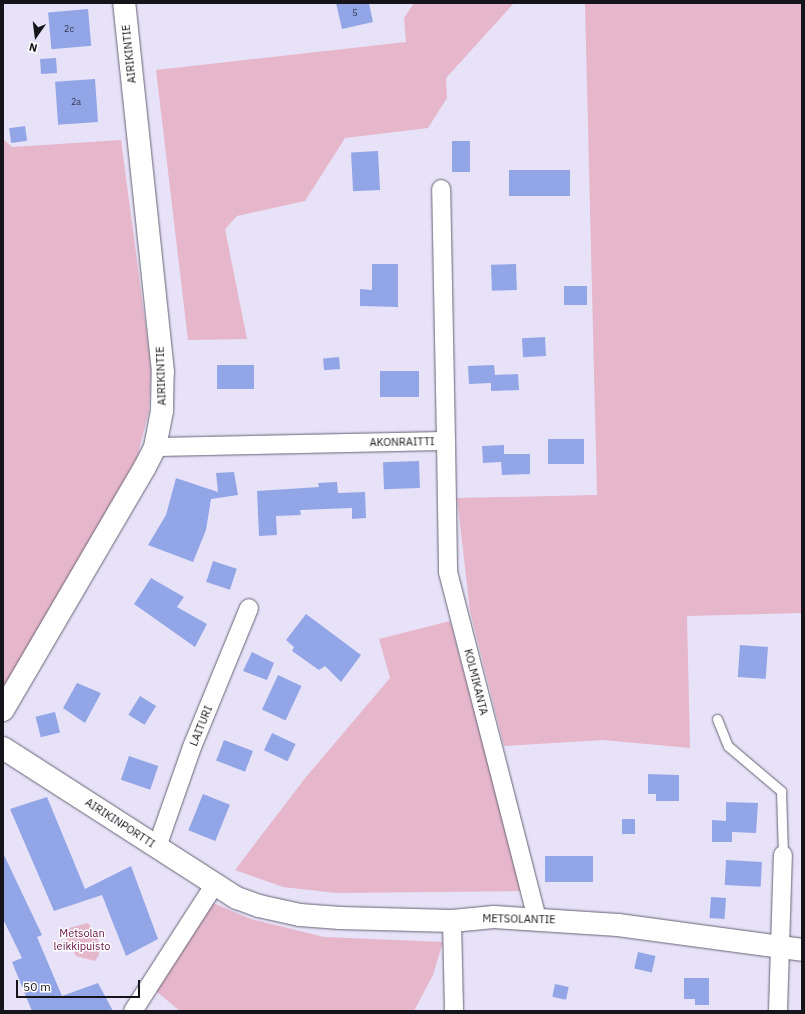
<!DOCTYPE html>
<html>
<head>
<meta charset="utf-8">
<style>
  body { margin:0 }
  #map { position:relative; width:805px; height:1014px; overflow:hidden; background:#e7e2f7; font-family:"IBM Plex Sans",sans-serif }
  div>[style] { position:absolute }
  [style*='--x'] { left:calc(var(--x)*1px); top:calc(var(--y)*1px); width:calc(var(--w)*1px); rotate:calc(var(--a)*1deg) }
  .green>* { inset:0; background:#e6b6cb }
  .building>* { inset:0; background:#92a6e7; transform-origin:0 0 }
  .roads { filter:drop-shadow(0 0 1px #676375) drop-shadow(0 0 1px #676375) }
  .service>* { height:9px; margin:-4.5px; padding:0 4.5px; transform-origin:4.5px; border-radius:4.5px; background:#fff }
  .minor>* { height:18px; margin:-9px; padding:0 9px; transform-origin:9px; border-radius:9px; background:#fff }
  .tertiary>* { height:22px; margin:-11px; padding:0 11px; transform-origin:11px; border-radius:11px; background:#fff }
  span { translate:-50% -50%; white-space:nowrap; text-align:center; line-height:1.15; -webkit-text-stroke:3px #fff; paint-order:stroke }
  .number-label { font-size:9px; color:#35384e }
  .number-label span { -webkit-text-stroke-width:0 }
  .street-label { font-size:11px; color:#16141b }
  .park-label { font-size:11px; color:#661042 }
  .frame { position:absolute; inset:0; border:4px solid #16141b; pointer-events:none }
  .north { position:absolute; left:16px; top:16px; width:40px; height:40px; -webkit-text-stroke:3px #fff; paint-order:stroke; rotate:194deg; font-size:11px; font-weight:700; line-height:16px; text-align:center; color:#16141b }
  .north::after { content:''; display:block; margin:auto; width:14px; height:18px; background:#16141b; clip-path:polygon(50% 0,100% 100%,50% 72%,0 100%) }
  .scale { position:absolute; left:16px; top:980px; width:124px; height:18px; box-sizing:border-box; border:2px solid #16141b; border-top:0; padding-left:5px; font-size:12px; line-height:14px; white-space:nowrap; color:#16141b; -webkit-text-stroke:3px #fff; paint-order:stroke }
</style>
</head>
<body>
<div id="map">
  <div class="green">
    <i style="clip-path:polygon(414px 3px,514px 3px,446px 78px,447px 98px,428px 128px,345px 138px,305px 201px,237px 216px,225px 229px,247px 339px,188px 340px,156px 70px,406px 42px,404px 18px)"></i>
    <i style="clip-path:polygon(585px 3px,802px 3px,802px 613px,687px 616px,690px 748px,603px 740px,504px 746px,470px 611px,457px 498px,597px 495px)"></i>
    <i style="clip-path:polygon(3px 139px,12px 147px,121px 140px,151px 366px,149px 411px,137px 458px,3px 689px)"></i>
    <i style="clip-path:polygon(450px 621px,522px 891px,336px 893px,283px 887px,235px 870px,306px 777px,390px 678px,379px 639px)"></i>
    <i style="clip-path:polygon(213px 903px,251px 919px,324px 937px,443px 942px,433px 975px,414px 1011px,180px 1011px,156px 991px)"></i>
    <i style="clip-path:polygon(88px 923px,98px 939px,99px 955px,95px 961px,76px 956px,61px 930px)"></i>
  </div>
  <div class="building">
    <i style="clip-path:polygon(336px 3px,369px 3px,373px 22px,342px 29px)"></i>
    <i style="left:88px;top:9px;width:37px;height:40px;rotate:85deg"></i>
    <i style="left:56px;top:58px;width:15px;height:16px;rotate:86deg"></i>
    <i style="left:95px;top:79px;width:43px;height:40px;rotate:86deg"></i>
    <i style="left:25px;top:126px;width:15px;height:16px;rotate:82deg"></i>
    <i style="left:452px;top:141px;width:18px;height:31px"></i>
    <i style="left:378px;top:151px;width:39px;height:27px;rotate:87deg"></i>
    <i style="left:570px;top:170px;width:26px;height:61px;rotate:90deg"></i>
    <i style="clip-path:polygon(372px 264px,398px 264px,398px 307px,360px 306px,360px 289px,372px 290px)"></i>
    <i style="left:516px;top:264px;width:26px;height:25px;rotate:88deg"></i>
    <i style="left:564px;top:286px;width:23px;height:19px"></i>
    <i style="left:545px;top:337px;width:19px;height:23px;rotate:87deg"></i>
    <i style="left:339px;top:357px;width:12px;height:16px;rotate:85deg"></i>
    <i style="left:217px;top:365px;width:37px;height:24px"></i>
    <i style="clip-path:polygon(494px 365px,495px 375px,518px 374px,519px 390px,491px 391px,491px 383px,469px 384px,468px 366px)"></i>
    <i style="left:380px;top:371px;width:39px;height:26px"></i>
    <i style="left:548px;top:439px;width:36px;height:25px"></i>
    <i style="clip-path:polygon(504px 445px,504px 454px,530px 454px,530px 474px,502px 475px,501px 462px,483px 463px,482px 446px)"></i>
    <i style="left:419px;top:461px;width:27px;height:36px;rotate:88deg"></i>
    <i style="clip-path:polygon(234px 472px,238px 495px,211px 499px,206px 530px,193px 562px,148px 545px,166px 515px,176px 478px,218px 492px,216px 473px)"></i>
    <i style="clip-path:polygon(337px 482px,338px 493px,365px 492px,366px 518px,352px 519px,352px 508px,300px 510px,301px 515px,276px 516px,277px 535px,259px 536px,257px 491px,319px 487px,318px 483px)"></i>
    <i style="left:213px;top:561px;width:25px;height:22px;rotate:18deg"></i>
    <i style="clip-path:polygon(151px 578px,184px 597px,177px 607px,207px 624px,195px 647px,134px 604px)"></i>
    <i style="clip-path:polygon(306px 614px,361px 655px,341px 682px,325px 666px,319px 670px,292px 651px,294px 647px,286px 640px)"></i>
    <i style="left:740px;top:645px;width:28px;height:32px;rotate:4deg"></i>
    <i style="clip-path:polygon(252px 652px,274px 663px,267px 680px,243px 671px)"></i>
    <i style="left:278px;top:675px;width:26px;height:38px;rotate:25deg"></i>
    <i style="clip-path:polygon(77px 683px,101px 693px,85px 723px,63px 708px)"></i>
    <i style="left:140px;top:696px;width:19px;height:22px;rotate:32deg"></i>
    <i style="left:55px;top:712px;width:21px;height:20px;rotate:76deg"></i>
    <i style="left:272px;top:733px;width:26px;height:19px;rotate:25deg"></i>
    <i style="left:224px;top:740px;width:31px;height:22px;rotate:21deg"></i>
    <i style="left:129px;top:756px;width:31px;height:25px;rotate:19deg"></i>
    <i style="clip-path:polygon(648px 774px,679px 775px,679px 801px,656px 801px,656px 794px,648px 794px)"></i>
    <i style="left:203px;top:794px;width:29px;height:39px;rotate:22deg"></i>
    <i style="clip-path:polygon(47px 797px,85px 889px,131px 866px,158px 939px,126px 956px,102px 895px,54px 911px,10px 809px)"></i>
    <i style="clip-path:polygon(726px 802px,758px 803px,756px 833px,732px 832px,732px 842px,712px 842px,712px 820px,726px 821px)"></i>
    <i style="left:622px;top:819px;width:13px;height:15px"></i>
    <i style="clip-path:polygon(3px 853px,42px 935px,37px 937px,62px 996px,98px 983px,113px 1011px,32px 1011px,12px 962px,22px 958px,3px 919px)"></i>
    <i style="left:545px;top:856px;width:48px;height:26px"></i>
    <i style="left:726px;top:860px;width:36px;height:25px;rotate:3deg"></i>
    <i style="left:711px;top:897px;width:15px;height:21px;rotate:4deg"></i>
    <i style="left:638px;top:952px;width:18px;height:17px;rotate:13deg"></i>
    <i style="clip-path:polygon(684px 978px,709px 978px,709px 1005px,695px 1005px,695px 999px,684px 999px)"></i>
    <i style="left:555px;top:984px;width:14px;height:13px;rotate:12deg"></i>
  </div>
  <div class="roads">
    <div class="service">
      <i style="--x:717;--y:719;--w:29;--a:68"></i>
      <i style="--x:728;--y:746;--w:70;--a:40.3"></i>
      <i style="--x:781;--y:791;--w:64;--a:88.2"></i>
    </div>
    <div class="minor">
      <i style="--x:446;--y:441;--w:131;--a:89.1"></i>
      <i style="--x:448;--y:572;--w:357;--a:75.6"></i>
      <i style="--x:155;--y:447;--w:291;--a:-1.2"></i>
      <i style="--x:446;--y:441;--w:252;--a:-91.1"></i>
      <i style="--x:157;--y:847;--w:106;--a:-70.7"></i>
      <i style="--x:192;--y:747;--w:150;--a:-67.7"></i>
      <i style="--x:452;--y:921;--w:90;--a:88.7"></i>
      <i style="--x:133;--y:1011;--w:151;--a:-57.2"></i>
      <i style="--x:778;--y:1011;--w:156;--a:-88.2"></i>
    </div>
    <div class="tertiary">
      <i style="--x:3;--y:710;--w:281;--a:-59.7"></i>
      <i style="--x:145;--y:467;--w:22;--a:-63"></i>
      <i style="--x:155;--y:447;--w:37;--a:-79"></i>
      <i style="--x:162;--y:411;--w:39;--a:-89"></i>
      <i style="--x:163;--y:372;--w:371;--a:-96"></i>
      <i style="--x:3;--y:748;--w:278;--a:32.7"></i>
      <i style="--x:237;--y:898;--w:23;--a:20"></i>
      <i style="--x:259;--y:906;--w:42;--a:12.4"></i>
      <i style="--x:300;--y:915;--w:40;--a:4.3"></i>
      <i style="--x:340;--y:918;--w:112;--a:1.5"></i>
      <i style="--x:452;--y:921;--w:42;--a:-5.4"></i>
      <i style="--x:494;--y:917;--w:124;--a:3.7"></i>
      <i style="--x:618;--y:925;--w:186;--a:7.7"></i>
    </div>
  </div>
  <div class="number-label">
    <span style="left:355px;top:13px">5</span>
    <span style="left:69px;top:29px">2c</span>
    <span style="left:76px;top:102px">2a</span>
  </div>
  <div class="street-label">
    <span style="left:129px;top:54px;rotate:-96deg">AIRIKINTIE</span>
    <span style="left:161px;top:376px;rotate:-92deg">AIRIKINTIE</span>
    <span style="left:402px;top:442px;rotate:-1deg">AKONRAITTI</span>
    <span style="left:476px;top:682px;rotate:76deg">KOLMIKANTA</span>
    <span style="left:201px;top:726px;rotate:-68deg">LAITURI</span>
    <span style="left:120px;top:823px;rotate:33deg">AIRIKINPORTTI</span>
    <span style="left:519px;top:919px;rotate:1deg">METSOLANTIE</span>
  </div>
  <div class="park-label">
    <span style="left:82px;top:940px">Metsolan<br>leikkipuisto</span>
  </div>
  <div class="frame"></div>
  <div class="north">N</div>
  <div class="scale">50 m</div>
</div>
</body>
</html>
